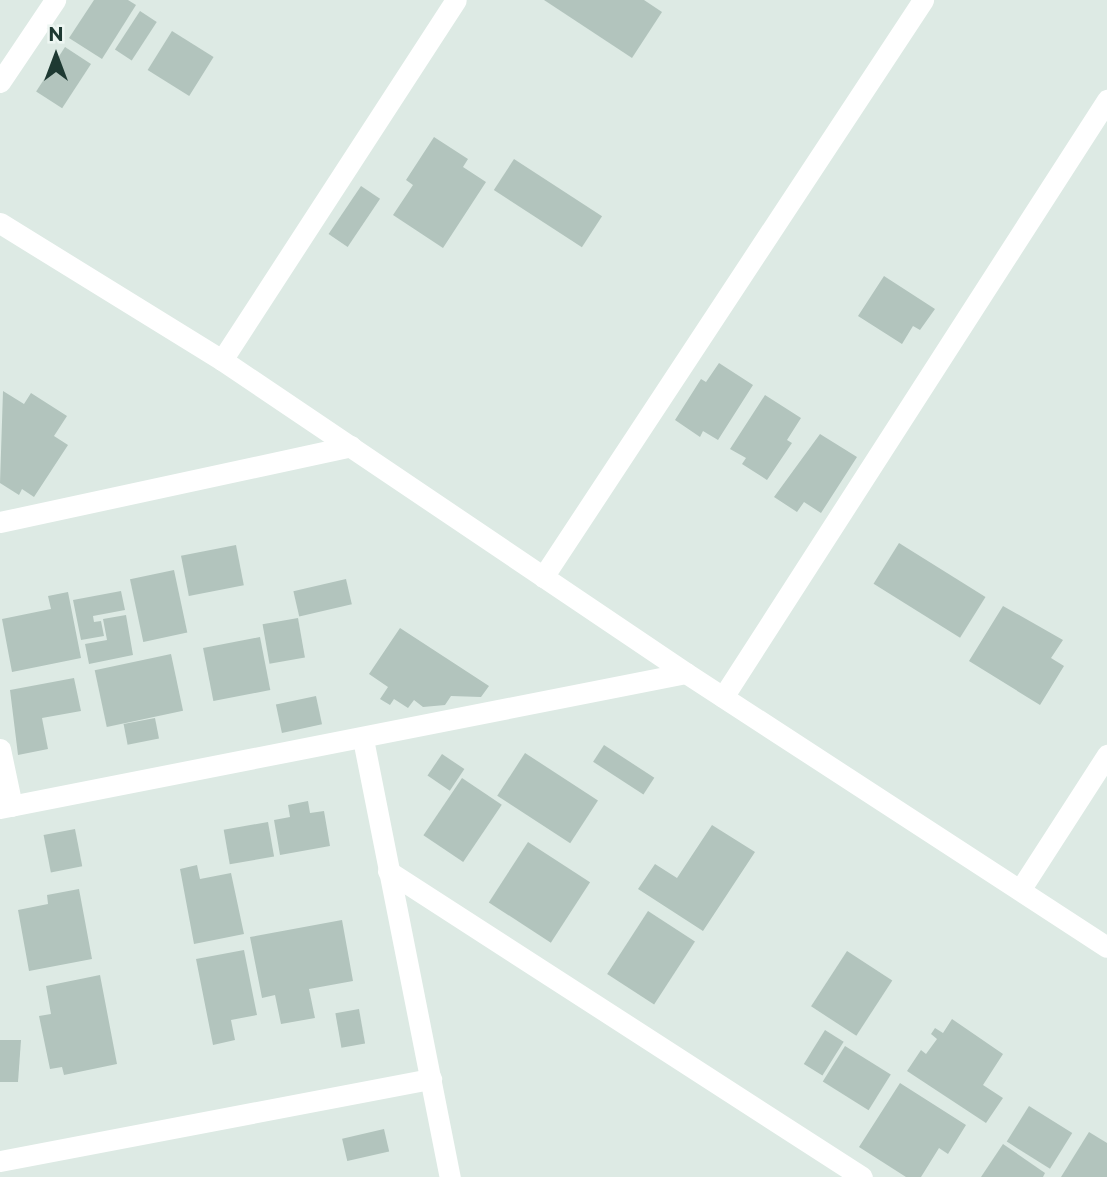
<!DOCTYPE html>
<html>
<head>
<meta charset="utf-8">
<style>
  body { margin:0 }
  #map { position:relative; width:1107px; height:1177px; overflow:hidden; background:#ddeae4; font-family:Montserrat,sans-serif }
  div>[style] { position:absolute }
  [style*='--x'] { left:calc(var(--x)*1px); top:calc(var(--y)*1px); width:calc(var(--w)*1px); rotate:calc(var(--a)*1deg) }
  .building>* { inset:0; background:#b2c4bd; transform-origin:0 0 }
  .minor>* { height:21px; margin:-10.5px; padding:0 10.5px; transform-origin:10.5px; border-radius:10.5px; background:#fff }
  span { translate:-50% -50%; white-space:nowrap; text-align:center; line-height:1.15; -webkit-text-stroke:7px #edf6f2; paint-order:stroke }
  .north { position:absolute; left:21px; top:21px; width:70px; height:70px; -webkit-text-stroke:5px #edf6f2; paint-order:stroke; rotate:0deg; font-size:19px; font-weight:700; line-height:28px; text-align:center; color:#1e3932 }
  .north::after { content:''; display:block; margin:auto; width:24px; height:32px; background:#1e3932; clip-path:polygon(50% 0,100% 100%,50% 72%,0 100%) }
</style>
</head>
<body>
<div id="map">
  <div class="building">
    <i style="clip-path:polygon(94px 0,128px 0,136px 5px,102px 59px,69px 38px)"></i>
    <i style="clip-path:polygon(544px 0,644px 0,662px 12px,632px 58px)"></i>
    <i style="left:140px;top:11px;width:20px;height:46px;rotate:33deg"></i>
    <i style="left:172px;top:31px;width:49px;height:46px;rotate:32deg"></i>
    <i style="left:65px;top:47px;width:31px;height:53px;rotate:33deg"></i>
    <i style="clip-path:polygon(434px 137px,468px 159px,463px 167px,486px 182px,443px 248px,393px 215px,413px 185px,406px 180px)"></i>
    <i style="left:514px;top:159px;width:105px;height:37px;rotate:33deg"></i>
    <i style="left:361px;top:186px;width:23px;height:58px;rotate:34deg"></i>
    <i style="clip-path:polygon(884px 276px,935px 309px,920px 330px,913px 326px,902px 344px,858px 316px)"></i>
    <i style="clip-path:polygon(719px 363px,753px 385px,718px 440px,703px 431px,700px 437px,675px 420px,701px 379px,706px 382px)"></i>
    <i style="clip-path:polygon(3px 391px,24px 404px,31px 393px,67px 416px,54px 436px,68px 445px,34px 497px,22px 489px,19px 495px,0 483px)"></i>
    <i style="clip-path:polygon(765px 395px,801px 418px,787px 440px,792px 443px,767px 480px,742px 464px,746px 458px,730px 449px)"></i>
    <i style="clip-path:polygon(820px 434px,857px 457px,821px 513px,804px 502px,797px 512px,774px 497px)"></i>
    <i style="left:899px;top:543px;width:102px;height:48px;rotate:32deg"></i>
    <i style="left:236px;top:545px;width:41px;height:56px;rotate:79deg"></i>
    <i style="left:174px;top:570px;width:64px;height:45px;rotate:78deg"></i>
    <i style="left:346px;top:579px;width:26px;height:54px;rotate:77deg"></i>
    <i style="clip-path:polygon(121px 591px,125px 610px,93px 616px,94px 622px,101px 621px,104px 636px,81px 640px,73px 600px)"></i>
    <i style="clip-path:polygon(68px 592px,81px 658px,12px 672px,2px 619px,51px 609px,48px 596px)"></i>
    <i style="clip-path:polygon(1003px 606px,1063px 640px,1051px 658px,1064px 666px,1040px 705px,969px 661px)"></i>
    <i style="clip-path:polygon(126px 615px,133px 655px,89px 664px,85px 644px,107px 640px,103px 619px)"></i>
    <i style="left:298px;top:618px;width:40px;height:36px;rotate:80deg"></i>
    <i style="clip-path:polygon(400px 628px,489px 686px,481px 697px,451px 696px,445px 705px,423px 707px,414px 700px,408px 708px,394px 699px,390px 705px,380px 699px,388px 687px,369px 674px)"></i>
    <i style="left:260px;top:637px;width:54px;height:58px;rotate:79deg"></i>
    <i style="left:171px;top:654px;width:58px;height:78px;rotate:78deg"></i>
    <i style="clip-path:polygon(74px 678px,81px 711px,42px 718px,48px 749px,18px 755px,10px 690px)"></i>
    <i style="left:316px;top:696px;width:29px;height:41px;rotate:78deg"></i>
    <i style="left:155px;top:718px;width:21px;height:32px;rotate:79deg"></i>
    <i style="left:604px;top:745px;width:60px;height:20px;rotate:33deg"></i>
    <i style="left:525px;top:753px;width:87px;height:51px;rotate:33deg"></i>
    <i style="left:442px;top:754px;width:27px;height:26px;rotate:34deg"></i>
    <i style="left:462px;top:778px;width:48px;height:69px;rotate:34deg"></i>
    <i style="clip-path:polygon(308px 801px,310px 813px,324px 811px,330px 846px,280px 855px,274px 820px,290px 817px,288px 805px)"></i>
    <i style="left:268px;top:822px;width:35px;height:45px;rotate:80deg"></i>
    <i style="clip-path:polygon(712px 825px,755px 852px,703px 931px,638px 889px,655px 864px,677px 878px)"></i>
    <i style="left:75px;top:829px;width:38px;height:32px;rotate:79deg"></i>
    <i style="left:528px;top:842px;width:74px;height:72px;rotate:33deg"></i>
    <i style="clip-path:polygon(197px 865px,200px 879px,231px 873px,244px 934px,194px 944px,180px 869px)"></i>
    <i style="clip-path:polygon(79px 889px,92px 959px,29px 971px,18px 910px,48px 904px,47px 895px)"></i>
    <i style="left:648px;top:911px;width:56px;height:75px;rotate:33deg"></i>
    <i style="clip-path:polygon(342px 920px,353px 981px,309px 989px,315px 1018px,281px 1024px,275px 995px,262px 998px,250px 937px)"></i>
    <i style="clip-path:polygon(244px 950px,257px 1015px,231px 1020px,235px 1040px,213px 1045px,196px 959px)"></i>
    <i style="left:847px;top:951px;width:54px;height:66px;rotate:33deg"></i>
    <i style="clip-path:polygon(100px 975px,117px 1064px,64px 1075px,62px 1067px,50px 1069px,39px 1016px,51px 1014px,46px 986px)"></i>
    <i style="left:359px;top:1009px;width:35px;height:24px;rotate:80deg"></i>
    <i style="clip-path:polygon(952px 1019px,1003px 1054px,983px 1085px,1003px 1098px,986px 1123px,907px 1071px,921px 1050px,926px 1054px,937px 1039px,931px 1034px,935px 1028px,943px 1033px)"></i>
    <i style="left:825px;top:1030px;width:22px;height:40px;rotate:32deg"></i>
    <i style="clip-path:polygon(0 1040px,21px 1040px,18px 1082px,0 1082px)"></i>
    <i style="left:845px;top:1046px;width:54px;height:42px;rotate:32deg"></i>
    <i style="clip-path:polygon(900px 1083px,966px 1125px,948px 1154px,939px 1148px,921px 1177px,906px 1177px,859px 1147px)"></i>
    <i style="left:1029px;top:1106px;width:51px;height:42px;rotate:32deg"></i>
    <i style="left:384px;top:1129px;width:23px;height:43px;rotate:77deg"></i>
    <i style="clip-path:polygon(1089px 1132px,1107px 1143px,1107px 1177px,1061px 1177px)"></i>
    <i style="clip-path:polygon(1003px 1144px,1045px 1173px,1043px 1177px,981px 1177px)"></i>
  </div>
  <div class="minor">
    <i style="--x:0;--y:82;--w:99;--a:-56.1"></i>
    <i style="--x:0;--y:223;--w:261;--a:31.7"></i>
    <i style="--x:222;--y:360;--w:560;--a:34"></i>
    <i style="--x:686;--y:673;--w:502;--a:33.06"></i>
    <i style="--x:222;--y:360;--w:429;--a:-57"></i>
    <i style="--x:0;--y:522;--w:359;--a:-12.2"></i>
    <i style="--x:543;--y:577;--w:691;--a:-56.63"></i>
    <i style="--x:723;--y:697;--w:710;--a:-57.25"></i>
    <i style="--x:363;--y:739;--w:447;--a:78.8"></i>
    <i style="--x:0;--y:749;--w:58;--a:78.1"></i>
    <i style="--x:0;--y:808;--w:699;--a:-11.13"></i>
    <i style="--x:388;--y:871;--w:564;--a:32.85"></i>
    <i style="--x:1020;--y:890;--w:161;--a:-57.2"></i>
    <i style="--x:0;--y:1161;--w:439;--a:-10.8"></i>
  </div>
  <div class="north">N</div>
</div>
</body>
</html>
